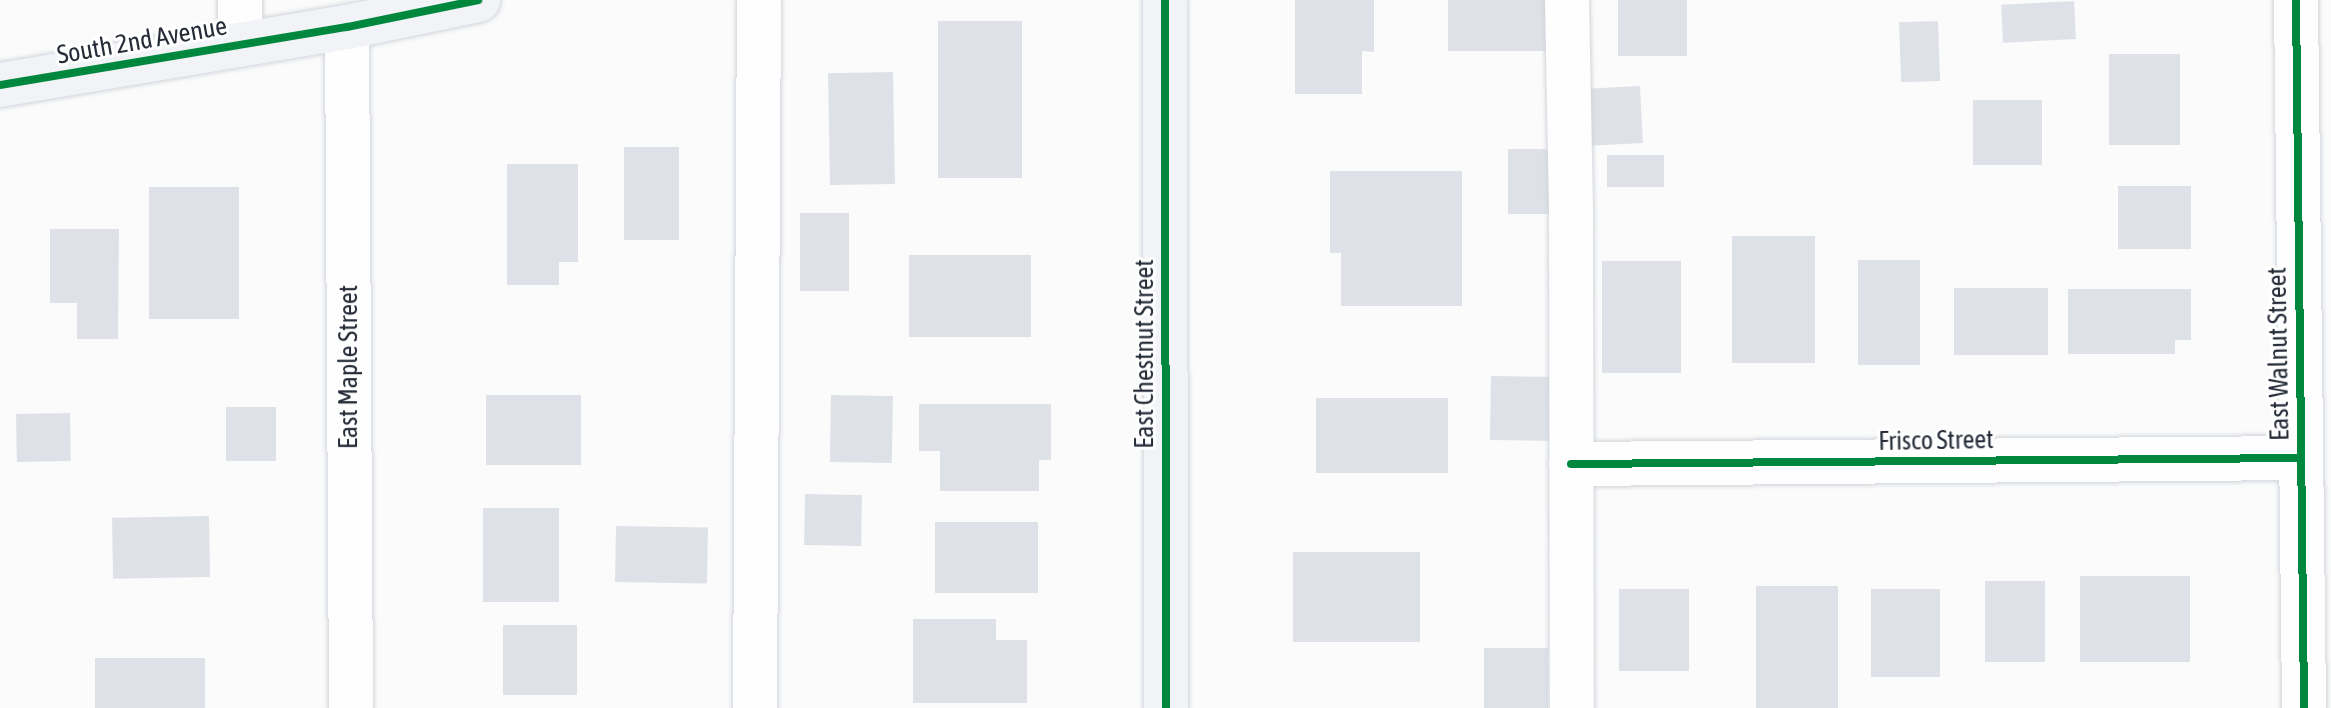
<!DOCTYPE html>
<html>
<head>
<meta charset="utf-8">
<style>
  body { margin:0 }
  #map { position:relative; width:2331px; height:708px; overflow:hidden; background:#fbfbfb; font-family:"Asap Condensed",sans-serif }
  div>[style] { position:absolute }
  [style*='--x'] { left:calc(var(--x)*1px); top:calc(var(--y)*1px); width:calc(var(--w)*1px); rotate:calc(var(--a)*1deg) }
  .building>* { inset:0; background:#dee2e8; transform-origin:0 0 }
  .roads { filter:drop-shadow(0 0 2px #d1d5db) drop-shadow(0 0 2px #d1d5db) }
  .minor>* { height:44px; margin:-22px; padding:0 22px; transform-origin:22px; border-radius:22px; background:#fefefe }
  .major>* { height:44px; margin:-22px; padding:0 22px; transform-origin:22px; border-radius:22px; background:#f1f3f7 }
  .cycleway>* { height:8px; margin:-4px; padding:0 4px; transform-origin:4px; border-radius:4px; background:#00873e }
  span { translate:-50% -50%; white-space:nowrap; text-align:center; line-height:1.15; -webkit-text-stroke:6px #fff; paint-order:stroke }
  .street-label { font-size:26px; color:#252c38 }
</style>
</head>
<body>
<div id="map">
  <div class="building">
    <i style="clip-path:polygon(1295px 0,1374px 0,1374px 52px,1362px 51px,1362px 94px,1295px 94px)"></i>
    <i style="left:1448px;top:0;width:107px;height:51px"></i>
    <i style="left:1618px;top:0;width:69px;height:56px"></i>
    <i style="left:2074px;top:1px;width:38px;height:73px;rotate:87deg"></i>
    <i style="left:938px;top:21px;width:84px;height:157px"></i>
    <i style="left:1938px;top:21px;width:60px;height:39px;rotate:88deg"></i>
    <i style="left:2109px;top:54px;width:71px;height:91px"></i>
    <i style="left:893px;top:72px;width:112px;height:65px;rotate:89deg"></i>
    <i style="left:1640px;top:86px;width:57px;height:59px;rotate:87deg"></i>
    <i style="left:1973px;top:100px;width:69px;height:65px"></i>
    <i style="left:624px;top:147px;width:55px;height:93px"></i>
    <i style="left:1508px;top:149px;width:47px;height:65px"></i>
    <i style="left:1664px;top:155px;width:32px;height:57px;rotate:90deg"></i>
    <i style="clip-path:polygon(507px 164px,578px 164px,578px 262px,559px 262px,559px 285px,507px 285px)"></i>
    <i style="clip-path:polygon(1330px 171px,1462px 171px,1462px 306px,1341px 306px,1341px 253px,1330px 253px)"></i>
    <i style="left:2118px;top:186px;width:73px;height:63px"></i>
    <i style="left:149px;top:187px;width:90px;height:132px"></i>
    <i style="left:800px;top:213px;width:49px;height:78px"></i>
    <i style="clip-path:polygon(50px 229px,119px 229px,118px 339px,77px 339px,77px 303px,50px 303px)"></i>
    <i style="left:1732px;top:236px;width:83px;height:127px"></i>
    <i style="left:909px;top:255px;width:122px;height:82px"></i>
    <i style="left:1858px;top:260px;width:62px;height:105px"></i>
    <i style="left:1602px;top:261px;width:79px;height:112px"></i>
    <i style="left:1954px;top:288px;width:94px;height:67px"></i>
    <i style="clip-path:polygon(2068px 289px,2191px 289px,2191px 340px,2175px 340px,2175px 354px,2068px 354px)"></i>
    <i style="left:1491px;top:376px;width:62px;height:64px;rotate:1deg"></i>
    <i style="left:486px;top:395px;width:95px;height:70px"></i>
    <i style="left:831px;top:395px;width:62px;height:67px;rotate:1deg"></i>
    <i style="left:1316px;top:398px;width:132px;height:75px"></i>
    <i style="clip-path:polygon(919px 404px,1051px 404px,1051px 460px,1039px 460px,1039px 491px,940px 491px,940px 451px,919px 451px)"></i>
    <i style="left:226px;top:407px;width:50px;height:54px"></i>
    <i style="left:70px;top:413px;width:48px;height:54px;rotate:89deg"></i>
    <i style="left:805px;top:494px;width:57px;height:51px;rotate:1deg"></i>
    <i style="left:483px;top:508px;width:76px;height:94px"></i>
    <i style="left:209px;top:516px;width:61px;height:97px;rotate:89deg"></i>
    <i style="left:935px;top:522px;width:103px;height:71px"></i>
    <i style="left:616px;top:526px;width:92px;height:56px;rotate:1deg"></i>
    <i style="left:1293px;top:552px;width:127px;height:90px"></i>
    <i style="left:2080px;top:576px;width:110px;height:86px"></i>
    <i style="left:1985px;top:581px;width:60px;height:81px"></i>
    <i style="left:1756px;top:586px;width:82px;height:122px"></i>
    <i style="left:1619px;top:589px;width:70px;height:82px"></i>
    <i style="left:1871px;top:589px;width:69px;height:88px"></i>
    <i style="clip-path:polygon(913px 619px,996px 619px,996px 640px,1027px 640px,1027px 703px,913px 703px)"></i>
    <i style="left:503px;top:625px;width:74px;height:70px"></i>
    <i style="left:1484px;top:648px;width:64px;height:60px"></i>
    <i style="left:95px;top:658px;width:110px;height:50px"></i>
  </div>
  <div class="roads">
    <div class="minor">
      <i style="--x:240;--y:0;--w:44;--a:90"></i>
      <i style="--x:1567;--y:0;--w:209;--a:88.9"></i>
      <i style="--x:1571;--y:209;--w:499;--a:89.9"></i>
      <i style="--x:2296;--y:0;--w:708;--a:89.35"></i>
      <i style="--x:347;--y:27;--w:681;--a:89.66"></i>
      <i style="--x:1571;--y:464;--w:730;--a:-0.47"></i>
      <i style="--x:755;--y:708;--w:708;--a:-89.68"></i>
    </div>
    <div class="major">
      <i style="--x:1165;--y:0;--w:708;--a:89.92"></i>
      <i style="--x:0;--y:85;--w:352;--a:-9.5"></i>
      <i style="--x:347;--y:27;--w:134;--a:-11.6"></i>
    </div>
  </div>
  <div class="cycleway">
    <i style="--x:1165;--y:0;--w:708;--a:89.92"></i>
    <i style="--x:2296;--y:0;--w:708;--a:89.35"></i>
    <i style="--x:0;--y:85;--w:352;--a:-9.5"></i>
    <i style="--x:347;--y:27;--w:134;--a:-11.6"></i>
    <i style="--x:1571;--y:464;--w:730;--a:-0.47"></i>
  </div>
  <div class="street-label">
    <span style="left:142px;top:41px;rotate:-10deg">South 2nd Avenue</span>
    <span style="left:1145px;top:354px;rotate:-90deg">East Chestnut Street</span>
    <span style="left:2279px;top:354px;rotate:-91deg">East Walnut Street</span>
    <span style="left:349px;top:367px;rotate:-90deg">East Maple Street</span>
    <span style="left:1936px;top:441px;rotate:-1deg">Frisco Street</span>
  </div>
</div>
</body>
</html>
